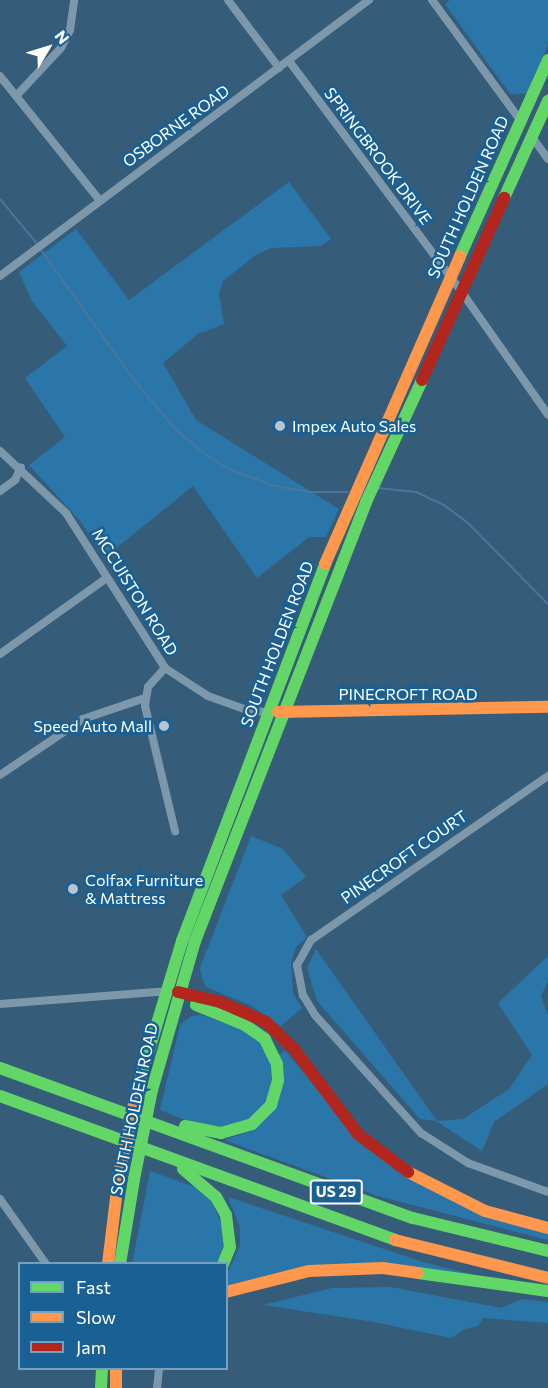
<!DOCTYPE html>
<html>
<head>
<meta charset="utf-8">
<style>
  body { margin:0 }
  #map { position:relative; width:548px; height:1388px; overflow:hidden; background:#355c79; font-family:Commissioner,sans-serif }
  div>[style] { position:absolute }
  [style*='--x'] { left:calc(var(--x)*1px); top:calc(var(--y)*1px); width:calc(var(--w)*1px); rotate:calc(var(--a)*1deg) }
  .green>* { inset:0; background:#2b76a9 }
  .stream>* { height:2px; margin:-1px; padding:0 1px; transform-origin:1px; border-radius:1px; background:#47789c }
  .street>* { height:8px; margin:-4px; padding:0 4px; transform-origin:4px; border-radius:4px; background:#7e98ab }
  .fast>* { height:12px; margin:-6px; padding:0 6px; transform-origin:6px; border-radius:6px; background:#63d668 }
  .slow>* { height:12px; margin:-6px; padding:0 6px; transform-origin:6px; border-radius:6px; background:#ff974d }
  .jam>* { height:12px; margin:-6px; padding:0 6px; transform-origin:6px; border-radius:6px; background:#b3261e }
  .fast-bridge>* { height:12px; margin:-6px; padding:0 6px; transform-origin:6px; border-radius:6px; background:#63d668 }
  .slow-bridge>* { height:12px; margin:-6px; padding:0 6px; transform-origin:6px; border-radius:6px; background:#ff974d }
  .dots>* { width:16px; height:16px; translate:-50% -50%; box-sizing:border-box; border:3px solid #196195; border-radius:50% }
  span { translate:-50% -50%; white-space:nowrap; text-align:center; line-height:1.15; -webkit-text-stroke:5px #196195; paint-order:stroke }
  .shield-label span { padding:2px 4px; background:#196195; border:2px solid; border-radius:4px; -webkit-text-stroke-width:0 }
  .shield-label { font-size:15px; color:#fff; font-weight:700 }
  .street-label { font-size:16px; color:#fff }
  .poi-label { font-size:16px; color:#fff }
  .left { translate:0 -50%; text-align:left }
  .right { translate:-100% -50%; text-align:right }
  .legend { position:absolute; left:18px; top:1262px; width:210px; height:108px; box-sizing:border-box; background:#196195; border:2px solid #75a0bf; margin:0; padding:8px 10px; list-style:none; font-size:18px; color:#fff }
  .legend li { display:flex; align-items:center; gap:12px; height:30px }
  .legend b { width:30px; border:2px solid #75a0bf }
  .north { position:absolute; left:18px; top:18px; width:60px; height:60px; -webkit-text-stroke:4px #196195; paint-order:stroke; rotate:52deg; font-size:16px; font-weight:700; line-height:24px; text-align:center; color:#fff }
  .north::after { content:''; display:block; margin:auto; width:21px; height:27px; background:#fff; clip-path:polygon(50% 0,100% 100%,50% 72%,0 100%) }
</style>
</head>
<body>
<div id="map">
  <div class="green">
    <i style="clip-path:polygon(450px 0,548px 0,548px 45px,527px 93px,510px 94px,445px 4px)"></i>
    <i style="clip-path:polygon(289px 182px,331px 239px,321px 246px,272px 248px,257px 254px,223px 281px,219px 293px,224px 324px,198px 334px,163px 363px,196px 420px,339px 509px,326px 537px,309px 537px,257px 578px,193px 486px,104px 558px,81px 522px,29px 465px,65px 437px,25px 378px,67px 346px,32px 301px,19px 272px,76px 229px,129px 300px)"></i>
    <i style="clip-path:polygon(251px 836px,283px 849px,306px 877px,281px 895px,307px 937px,296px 947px,291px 962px,293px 993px,302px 1008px,281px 1026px,252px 1006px,206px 987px,202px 978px,200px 968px)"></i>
    <i style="clip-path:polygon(316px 949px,437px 1121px,463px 1119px,509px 1089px,532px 1055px,498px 1003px,548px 956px,548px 981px,541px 996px,548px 1016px,548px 1084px,494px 1122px,482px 1151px,436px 1121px,420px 1119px,317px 1001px,307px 968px)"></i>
    <i style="clip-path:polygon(202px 1015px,248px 1032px,261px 1043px,272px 1063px,271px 1094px,252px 1119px,210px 1130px,160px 1110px,180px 1025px,191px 1016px)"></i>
    <i style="clip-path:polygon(285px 1050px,365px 1148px,548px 1234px,548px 1240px,378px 1196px,224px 1140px,255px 1130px,280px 1054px)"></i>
    <i style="clip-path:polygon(150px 1171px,198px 1188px,211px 1199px,226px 1236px,218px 1263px,132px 1264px)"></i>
    <i style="clip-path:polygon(228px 1197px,423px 1262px,482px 1277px,373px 1263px,227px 1289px,227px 1274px,240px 1246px,240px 1227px)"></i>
    <i style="clip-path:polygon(391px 1287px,501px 1308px,522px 1299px,548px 1302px,548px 1323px,483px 1318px,478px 1326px,465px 1329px,451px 1338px,374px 1322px,263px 1305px,332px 1288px)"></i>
  </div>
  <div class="stream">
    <i style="--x:0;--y:199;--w:60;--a:50.4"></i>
    <i style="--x:41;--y:250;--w:160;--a:54.4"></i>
    <i style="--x:134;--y:380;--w:65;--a:50"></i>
    <i style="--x:176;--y:430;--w:36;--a:39"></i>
    <i style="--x:204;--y:453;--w:30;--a:33"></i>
    <i style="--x:229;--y:469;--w:49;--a:20.3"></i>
    <i style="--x:275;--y:486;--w:36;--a:10"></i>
    <i style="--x:310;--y:492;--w:38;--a:0"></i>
    <i style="--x:378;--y:488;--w:38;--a:6"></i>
    <i style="--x:416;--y:492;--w:31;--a:25"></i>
    <i style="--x:444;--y:505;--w:31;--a:37"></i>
    <i style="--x:469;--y:524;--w:112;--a:45.4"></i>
  </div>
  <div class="street">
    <i style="--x:228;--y:0;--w:85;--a:53.1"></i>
    <i style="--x:432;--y:0;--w:149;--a:53.7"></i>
    <i style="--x:289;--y:61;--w:287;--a:53.2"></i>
    <i style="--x:461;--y:291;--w:151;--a:54.9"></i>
    <i style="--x:0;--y:76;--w:160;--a:51.3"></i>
    <i style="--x:17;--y:95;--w:64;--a:-46.9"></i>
    <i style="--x:61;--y:48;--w:20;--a:-63"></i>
    <i style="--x:70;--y:30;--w:30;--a:-82"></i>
    <i style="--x:532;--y:137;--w:27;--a:54"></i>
    <i style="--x:0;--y:276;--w:461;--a:-36.8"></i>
    <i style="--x:0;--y:451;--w:91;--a:43.2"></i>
    <i style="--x:66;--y:513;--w:184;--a:57.4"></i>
    <i style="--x:165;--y:668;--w:51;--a:33.1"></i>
    <i style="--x:208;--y:696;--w:45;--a:19.7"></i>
    <i style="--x:250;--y:711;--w:17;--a:3"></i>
    <i style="--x:0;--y:491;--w:19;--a:-36"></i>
    <i style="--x:15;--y:480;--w:14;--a:-65"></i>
    <i style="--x:0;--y:654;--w:131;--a:-35.4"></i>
    <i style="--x:165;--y:668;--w:25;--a:132"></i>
    <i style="--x:148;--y:687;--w:19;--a:99"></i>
    <i style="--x:145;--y:706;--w:129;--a:76.5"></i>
    <i style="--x:0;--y:775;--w:100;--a:-34"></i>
    <i style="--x:83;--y:719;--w:65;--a:-18.7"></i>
    <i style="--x:548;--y:776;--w:288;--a:145.3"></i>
    <i style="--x:311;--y:940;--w:29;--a:119"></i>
    <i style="--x:297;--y:965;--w:31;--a:79"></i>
    <i style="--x:303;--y:995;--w:23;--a:59"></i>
    <i style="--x:315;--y:1015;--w:159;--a:48.1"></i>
    <i style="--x:421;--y:1133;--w:56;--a:32.6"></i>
    <i style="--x:468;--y:1163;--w:85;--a:19.9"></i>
    <i style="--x:0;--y:1004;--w:170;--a:-4.4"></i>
    <i style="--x:0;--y:1199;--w:80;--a:54.7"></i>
    <i style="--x:157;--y:1388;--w:20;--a:-84"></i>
  </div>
  <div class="fast">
    <i style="--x:504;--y:198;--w:107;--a:-65.6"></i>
    <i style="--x:460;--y:256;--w:215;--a:-65.8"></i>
    <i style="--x:0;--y:1068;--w:439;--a:20"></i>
    <i style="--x:413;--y:1218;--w:139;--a:13.7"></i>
    <i style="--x:138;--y:1086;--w:152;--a:-73.1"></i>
    <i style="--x:182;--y:941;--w:403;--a:-69.2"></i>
    <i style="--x:152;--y:1090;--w:155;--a:-73.9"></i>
    <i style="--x:195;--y:941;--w:471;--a:-68.7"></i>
    <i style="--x:366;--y:502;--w:134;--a:-65.3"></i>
    <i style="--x:0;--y:1096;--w:420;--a:20"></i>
    <i style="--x:185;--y:1126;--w:37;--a:11"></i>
    <i style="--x:221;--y:1133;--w:32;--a:-16"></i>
    <i style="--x:252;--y:1124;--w:27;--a:-45"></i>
    <i style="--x:271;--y:1105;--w:26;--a:-74"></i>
    <i style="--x:278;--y:1080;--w:16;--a:-94"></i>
    <i style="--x:277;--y:1064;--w:28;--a:-116"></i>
    <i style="--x:265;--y:1039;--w:24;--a:-145"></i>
    <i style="--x:245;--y:1025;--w:53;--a:-157.8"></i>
    <i style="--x:183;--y:1169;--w:43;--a:40.3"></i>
    <i style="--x:216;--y:1197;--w:21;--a:61"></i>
    <i style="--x:226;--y:1215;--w:32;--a:83"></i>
    <i style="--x:230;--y:1247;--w:18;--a:112"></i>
    <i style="--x:120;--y:1264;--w:86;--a:-80.6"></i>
    <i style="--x:418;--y:1273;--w:131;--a:7.9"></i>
    <i style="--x:101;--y:1388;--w:20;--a:-87"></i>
  </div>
  <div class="slow">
    <i style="--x:325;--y:564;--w:336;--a:-66.3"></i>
    <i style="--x:278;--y:712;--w:270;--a:-1.1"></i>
    <i style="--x:408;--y:1172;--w:86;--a:26.9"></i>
    <i style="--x:485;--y:1211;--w:65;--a:15.1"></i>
    <i style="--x:395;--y:1240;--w:158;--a:13.9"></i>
    <i style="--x:108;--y:1264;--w:92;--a:-83.1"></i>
    <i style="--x:226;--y:1292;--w:86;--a:-14.2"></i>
    <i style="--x:309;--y:1271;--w:74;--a:-2.3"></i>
    <i style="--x:383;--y:1268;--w:35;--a:8"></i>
    <i style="--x:116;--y:1368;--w:20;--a:90"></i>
  </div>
  <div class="jam">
    <i style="--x:422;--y:380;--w:200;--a:-65.7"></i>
    <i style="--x:178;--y:992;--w:43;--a:13.4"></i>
    <i style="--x:220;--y:1002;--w:50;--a:23.5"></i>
    <i style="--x:266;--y:1022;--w:39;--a:44"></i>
    <i style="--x:294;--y:1049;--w:106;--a:53"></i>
    <i style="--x:358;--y:1134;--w:63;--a:37.2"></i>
  </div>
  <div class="fast-bridge">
    <i style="--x:134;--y:1179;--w:91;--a:-78.6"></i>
  </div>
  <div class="slow-bridge">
    <i style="--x:119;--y:1173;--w:89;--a:-77.7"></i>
  </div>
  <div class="dots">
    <i style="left:280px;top:426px;background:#b8c6d0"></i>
    <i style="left:164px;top:726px;background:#b8c6d0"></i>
    <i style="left:73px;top:889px;background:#b8c6d0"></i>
  </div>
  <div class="shield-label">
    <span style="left:336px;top:1192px">US 29</span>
  </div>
  <div class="street-label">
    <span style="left:176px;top:126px;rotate:-36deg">OSBORNE ROAD</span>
    <span style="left:378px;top:156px;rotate:53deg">SPRINGBROOK DRIVE</span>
    <span style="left:468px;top:197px;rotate:-66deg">SOUTH HOLDEN ROAD</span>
    <span style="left:135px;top:592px;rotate:58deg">MCCUISTON ROAD</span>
    <span style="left:277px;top:644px;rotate:-69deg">SOUTH HOLDEN ROAD</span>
    <span style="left:408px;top:694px">PINECROFT ROAD</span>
    <span style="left:404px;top:857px;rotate:-35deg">PINECROFT COURT</span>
    <span style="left:134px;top:1109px;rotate:-78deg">SOUTH HOLDEN ROAD</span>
  </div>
  <div class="poi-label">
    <span class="left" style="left:292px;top:426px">Impex Auto Sales</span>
    <span class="right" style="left:152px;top:726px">Speed Auto Mall</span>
    <span class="left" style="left:85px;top:889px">Colfax Furniture<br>&amp; Mattress</span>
  </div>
  <ul class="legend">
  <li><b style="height:8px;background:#63d668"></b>Fast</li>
  <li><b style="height:8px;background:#ff974d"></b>Slow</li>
  <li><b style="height:8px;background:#b3261e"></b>Jam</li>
  </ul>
  <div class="north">N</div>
</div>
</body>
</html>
